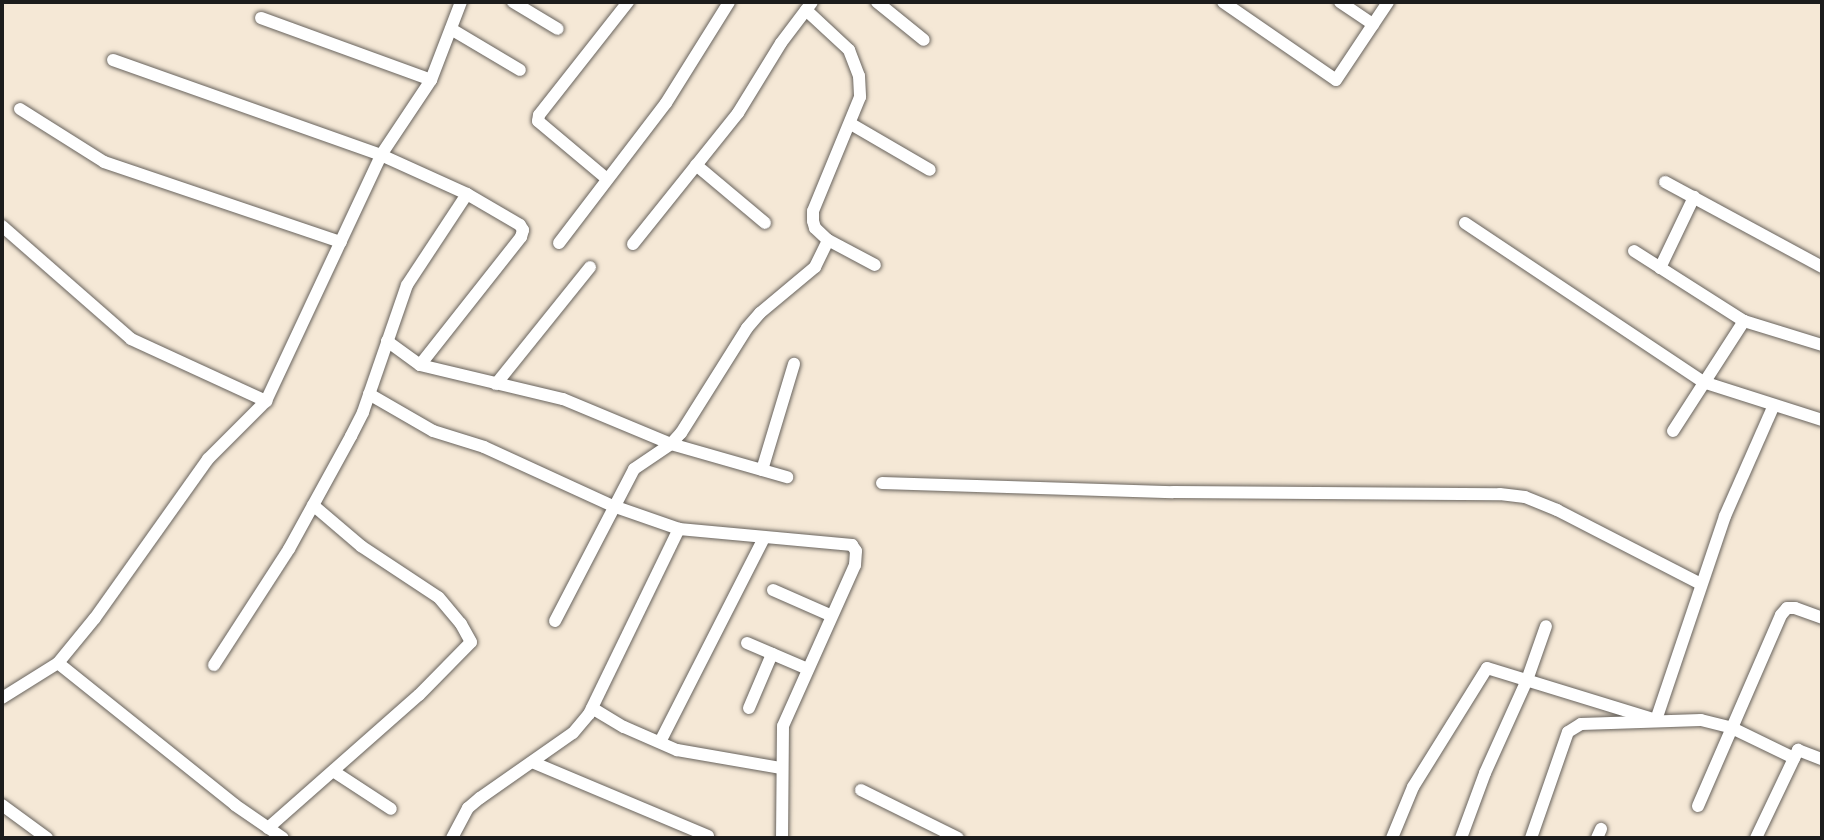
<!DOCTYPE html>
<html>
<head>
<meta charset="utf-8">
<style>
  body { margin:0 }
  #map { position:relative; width:1824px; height:840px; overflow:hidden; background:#f5e8d6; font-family:Caveat,sans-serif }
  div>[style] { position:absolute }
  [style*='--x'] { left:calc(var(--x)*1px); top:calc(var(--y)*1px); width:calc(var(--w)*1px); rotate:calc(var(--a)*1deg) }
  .roads { filter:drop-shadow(0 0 2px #68635d) drop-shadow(0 0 2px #68635d) }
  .minor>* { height:12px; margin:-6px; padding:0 6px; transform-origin:6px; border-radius:6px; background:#fff }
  span { translate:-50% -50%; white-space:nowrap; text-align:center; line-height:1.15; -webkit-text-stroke:5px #f6f6f2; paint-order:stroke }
  .frame { position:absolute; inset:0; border:4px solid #1c1c1c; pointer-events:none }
</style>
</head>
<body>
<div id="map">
  <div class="roads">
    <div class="minor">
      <i style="--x:513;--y:2;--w:52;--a:31"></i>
      <i style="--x:877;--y:2;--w:60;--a:39"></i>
      <i style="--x:1223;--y:2;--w:137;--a:34.6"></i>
      <i style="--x:1336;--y:80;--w:94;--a:-56.3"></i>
      <i style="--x:1340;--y:2;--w:40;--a:34"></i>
      <i style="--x:806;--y:10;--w:59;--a:42.9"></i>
      <i style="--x:849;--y:50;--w:28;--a:69"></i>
      <i style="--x:859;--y:76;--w:21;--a:87"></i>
      <i style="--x:860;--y:97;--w:123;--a:112.4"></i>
      <i style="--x:813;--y:211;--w:10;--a:90"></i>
      <i style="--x:813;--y:221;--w:7;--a:74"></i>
      <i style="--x:815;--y:228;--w:18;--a:43"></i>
      <i style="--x:828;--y:240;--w:53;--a:28"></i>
      <i style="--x:261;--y:18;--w:181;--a:20"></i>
      <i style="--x:451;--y:29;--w:80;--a:30.7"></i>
      <i style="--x:113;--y:60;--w:284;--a:19.5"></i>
      <i style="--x:381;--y:155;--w:94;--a:24.4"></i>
      <i style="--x:467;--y:194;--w:61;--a:30.3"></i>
      <i style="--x:520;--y:225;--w:6;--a:59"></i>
      <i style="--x:523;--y:230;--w:7;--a:106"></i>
      <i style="--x:521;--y:237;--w:163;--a:128.3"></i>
      <i style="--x:20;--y:109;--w:99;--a:32.2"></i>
      <i style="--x:104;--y:162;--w:250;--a:18.7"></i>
      <i style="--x:851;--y:124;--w:91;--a:30.2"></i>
      <i style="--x:696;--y:165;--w:90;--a:40"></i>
      <i style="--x:607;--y:179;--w:90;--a:-140"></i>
      <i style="--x:538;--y:121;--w:6;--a:-81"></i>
      <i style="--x:539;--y:115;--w:144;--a:-51.8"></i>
      <i style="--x:1665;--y:182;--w:179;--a:28.4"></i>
      <i style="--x:1465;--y:223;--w:286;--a:33.7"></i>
      <i style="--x:1703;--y:382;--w:125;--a:17.7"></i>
      <i style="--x:2;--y:226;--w:171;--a:41.2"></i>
      <i style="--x:131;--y:339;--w:149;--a:24.7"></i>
      <i style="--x:559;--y:243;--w:176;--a:-52.6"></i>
      <i style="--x:666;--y:103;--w:119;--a:-58"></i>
      <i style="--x:633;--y:244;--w:168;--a:-51.3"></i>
      <i style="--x:738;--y:113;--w:82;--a:-58.4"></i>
      <i style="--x:781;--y:43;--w:51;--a:-52.9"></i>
      <i style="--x:1634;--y:251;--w:130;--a:32.5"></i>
      <i style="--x:1744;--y:321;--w:82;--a:17.1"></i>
      <i style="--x:1660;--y:268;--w:79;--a:-64.4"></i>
      <i style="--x:387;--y:341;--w:41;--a:36"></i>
      <i style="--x:420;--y:365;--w:147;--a:13.4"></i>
      <i style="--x:563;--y:399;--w:117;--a:22.6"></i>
      <i style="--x:671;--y:444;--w:121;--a:15.9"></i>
      <i style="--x:496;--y:384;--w:150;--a:-51.2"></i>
      <i style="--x:369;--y:394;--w:74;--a:30"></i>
      <i style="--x:433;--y:431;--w:53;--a:17.4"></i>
      <i style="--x:484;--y:447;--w:142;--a:24.6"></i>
      <i style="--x:613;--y:506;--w:70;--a:19.2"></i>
      <i style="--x:679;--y:529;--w:174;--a:5.3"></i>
      <i style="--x:852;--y:545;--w:7;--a:56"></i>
      <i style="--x:856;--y:551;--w:14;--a:94"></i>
      <i style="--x:855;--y:565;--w:176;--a:114.1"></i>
      <i style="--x:783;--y:726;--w:112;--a:90.5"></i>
      <i style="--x:1673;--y:431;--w:131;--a:-57.2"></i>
      <i style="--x:762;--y:470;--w:111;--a:-73.2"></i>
      <i style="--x:882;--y:483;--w:291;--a:1.8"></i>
      <i style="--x:1173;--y:492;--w:327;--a:0.4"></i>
      <i style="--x:1500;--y:494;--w:25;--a:7"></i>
      <i style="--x:1525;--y:497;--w:35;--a:22"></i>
      <i style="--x:1557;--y:510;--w:162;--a:27.2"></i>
      <i style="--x:773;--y:590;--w:64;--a:23.8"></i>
      <i style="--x:555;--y:621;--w:171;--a:-62.5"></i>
      <i style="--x:634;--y:469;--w:45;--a:-34"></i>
      <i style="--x:671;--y:444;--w:15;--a:-48"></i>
      <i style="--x:681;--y:433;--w:124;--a:-57.8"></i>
      <i style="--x:747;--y:328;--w:20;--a:-49"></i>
      <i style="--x:760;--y:313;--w:72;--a:-39.9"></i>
      <i style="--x:815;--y:267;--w:30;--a:-64"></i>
      <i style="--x:747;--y:643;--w:66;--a:23.1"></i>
      <i style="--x:58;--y:663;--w:227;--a:38.7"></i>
      <i style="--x:235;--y:805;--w:58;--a:34.5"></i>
      <i style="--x:214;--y:665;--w:138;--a:-57.1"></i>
      <i style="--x:289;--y:549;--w:129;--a:-61.2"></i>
      <i style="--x:351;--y:436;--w:27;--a:-63"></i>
      <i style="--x:363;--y:412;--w:134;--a:-70.9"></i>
      <i style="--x:407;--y:285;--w:109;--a:-56.6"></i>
      <i style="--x:2;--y:698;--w:66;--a:-32"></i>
      <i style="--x:58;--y:663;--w:58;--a:-50.6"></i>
      <i style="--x:95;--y:618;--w:195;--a:-54.6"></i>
      <i style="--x:208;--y:459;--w:82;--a:-45"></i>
      <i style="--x:266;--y:401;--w:272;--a:-64.9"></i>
      <i style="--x:381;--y:155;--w:90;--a:-56.3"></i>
      <i style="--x:431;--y:80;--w:84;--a:-69"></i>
      <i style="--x:592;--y:708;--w:37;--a:31"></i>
      <i style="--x:624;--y:727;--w:58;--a:23.5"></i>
      <i style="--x:677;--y:750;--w:106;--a:9.8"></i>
      <i style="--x:749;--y:708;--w:59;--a:-66.9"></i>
      <i style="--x:660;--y:742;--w:229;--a:-63"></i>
      <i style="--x:532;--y:762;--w:191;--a:22.8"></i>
      <i style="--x:333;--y:771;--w:69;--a:33.2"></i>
      <i style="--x:861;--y:790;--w:108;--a:26.3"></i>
      <i style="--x:2;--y:805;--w:56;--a:36.3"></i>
      <i style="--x:1698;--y:806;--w:208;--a:-66.5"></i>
      <i style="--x:1781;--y:615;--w:9;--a:-49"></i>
      <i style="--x:1787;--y:608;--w:8;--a:0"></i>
      <i style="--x:1795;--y:608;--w:29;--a:20"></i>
      <i style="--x:268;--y:828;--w:201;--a:-41.4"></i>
      <i style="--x:419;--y:695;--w:74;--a:-45.5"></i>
      <i style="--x:471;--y:642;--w:21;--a:-119"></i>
      <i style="--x:461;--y:624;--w:35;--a:-130"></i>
      <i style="--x:438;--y:597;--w:92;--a:-146.5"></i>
      <i style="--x:361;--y:546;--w:63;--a:-139.5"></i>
      <i style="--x:452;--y:838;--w:34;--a:-62"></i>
      <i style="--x:468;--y:808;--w:16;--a:-40"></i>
      <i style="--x:480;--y:798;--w:113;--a:-35"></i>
      <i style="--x:573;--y:733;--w:25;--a:-50"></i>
      <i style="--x:589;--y:714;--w:206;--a:-64.1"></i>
      <i style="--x:1392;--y:838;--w:55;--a:-67.6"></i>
      <i style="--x:1413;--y:787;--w:140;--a:-58.1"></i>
      <i style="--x:1487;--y:668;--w:177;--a:17.1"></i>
      <i style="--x:1656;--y:720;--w:215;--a:-71.3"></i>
      <i style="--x:1725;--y:516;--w:121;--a:-66.2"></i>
      <i style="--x:1461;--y:838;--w:69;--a:-69.7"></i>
      <i style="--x:1485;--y:773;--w:102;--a:-65.7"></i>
      <i style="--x:1527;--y:680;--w:57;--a:-70.6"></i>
      <i style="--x:1531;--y:838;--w:112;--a:-70.8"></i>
      <i style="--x:1568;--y:732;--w:15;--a:-32"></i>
      <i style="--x:1581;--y:724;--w:120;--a:-1.9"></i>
      <i style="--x:1701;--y:720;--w:32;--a:14"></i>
      <i style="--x:1732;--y:728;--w:69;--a:25.8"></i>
      <i style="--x:1597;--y:838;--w:10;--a:-66"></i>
      <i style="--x:1756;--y:838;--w:98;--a:-64.5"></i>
      <i style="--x:1798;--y:750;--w:26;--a:21"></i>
    </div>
  </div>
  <div class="frame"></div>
</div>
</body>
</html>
